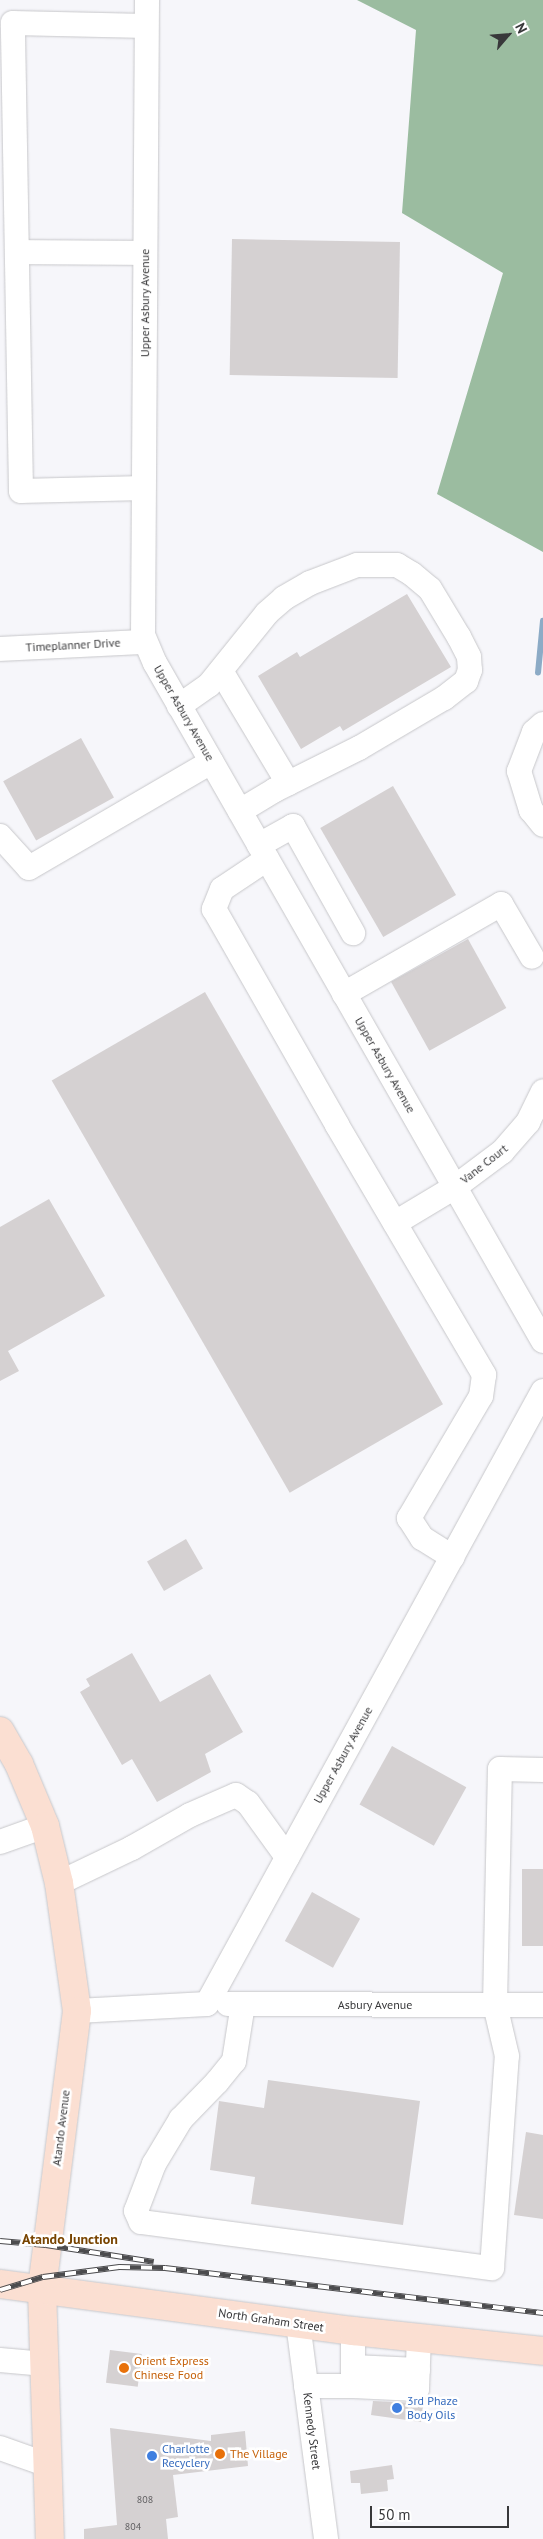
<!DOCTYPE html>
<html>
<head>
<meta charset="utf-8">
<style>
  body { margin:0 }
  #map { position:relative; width:543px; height:2539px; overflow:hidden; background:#f6f6fa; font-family:"PT Sans",sans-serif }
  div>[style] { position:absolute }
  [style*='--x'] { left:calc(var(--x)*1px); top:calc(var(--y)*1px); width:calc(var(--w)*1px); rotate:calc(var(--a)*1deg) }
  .forest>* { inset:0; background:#9bbca0 }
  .stream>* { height:5.5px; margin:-2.75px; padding:0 2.75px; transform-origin:2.75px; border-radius:2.75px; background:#8cabc6 }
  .building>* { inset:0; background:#d5d1d2; transform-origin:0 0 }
  .roads { filter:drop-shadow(0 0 1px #c7c7ca) drop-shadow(0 0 1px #c7c7ca) }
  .minor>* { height:24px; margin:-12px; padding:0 12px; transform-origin:12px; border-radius:12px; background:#fff }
  .major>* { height:28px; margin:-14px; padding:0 14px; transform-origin:14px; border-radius:14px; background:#fbdfd2 }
  .rail>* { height:5.5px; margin-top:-2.75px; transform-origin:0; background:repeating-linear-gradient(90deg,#fff 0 11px,#4c4c4e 0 22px); box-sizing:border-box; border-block:1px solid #4c4c4e }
  .dots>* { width:14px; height:14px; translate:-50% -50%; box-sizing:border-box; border:2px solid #fff; border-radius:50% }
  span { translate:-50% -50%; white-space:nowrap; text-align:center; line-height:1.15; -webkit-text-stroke:5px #fff; paint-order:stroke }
  .number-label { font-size:10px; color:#5f5e60 }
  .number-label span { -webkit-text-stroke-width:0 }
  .street-label { font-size:12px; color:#38383a }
  .food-label { font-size:12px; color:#c56008 }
  .left { translate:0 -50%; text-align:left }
  .shop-label { font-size:12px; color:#366cbe }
  .neighbourhood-label { font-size:14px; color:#784400; font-weight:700 }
  .north { position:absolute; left:483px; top:10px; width:50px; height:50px; -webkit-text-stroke:4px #fff; paint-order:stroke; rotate:63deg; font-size:14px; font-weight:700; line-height:20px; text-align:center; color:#38383a }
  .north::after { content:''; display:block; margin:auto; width:18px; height:22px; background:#38383a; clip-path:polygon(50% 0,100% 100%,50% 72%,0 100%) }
  .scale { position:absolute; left:370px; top:2506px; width:139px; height:22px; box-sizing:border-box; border:2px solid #38383a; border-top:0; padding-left:6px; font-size:15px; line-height:18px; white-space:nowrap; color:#38383a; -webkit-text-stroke:4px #fff; paint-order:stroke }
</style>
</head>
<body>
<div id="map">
  <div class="forest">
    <i style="clip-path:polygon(357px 0,543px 0,543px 552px,437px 494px,503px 273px,402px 213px,416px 30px)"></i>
  </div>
  <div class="stream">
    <i style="--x:538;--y:673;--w:52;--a:-84.5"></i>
  </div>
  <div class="building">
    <i style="left:232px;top:239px;width:168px;height:136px;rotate:1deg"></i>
    <i style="clip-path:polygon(407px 594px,451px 667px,343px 731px,340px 726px,301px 749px,258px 676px,297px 652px,300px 657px)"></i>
    <i style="left:81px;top:738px;width:68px;height:89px;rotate:61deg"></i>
    <i style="left:393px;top:786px;width:126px;height:84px;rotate:60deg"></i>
    <i style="left:468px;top:939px;width:79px;height:88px;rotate:61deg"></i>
    <i style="left:205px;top:992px;width:476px;height:177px;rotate:60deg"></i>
    <i style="clip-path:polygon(49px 1199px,105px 1296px,8px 1351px,19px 1371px,0 1381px,0 1227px)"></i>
    <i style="left:186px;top:1539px;width:34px;height:45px;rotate:60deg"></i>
    <i style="clip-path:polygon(132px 1653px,160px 1702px,210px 1674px,243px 1732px,205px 1754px,211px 1772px,157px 1802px,132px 1759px,122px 1765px,80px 1692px,90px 1686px,86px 1679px)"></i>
    <i style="left:392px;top:1746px;width:85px;height:67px;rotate:29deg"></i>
    <i style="left:522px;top:1869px;width:21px;height:77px"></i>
    <i style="left:312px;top:1892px;width:55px;height:56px;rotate:29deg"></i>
    <i style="clip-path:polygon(268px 2080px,420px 2101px,403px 2225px,251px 2204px,255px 2177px,210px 2170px,219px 2101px,264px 2108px)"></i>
    <i style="clip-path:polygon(526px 2132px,543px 2135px,543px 2219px,514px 2215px)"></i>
    <i style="left:110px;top:2350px;width:32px;height:33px;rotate:7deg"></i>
    <i style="clip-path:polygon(373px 2401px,416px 2403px,424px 2401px,421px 2422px,371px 2415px)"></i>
    <i style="clip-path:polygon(110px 2428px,211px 2441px,211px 2435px,245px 2431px,248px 2466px,173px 2475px,178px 2517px,166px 2519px,168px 2539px,84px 2539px,84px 2529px,117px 2525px)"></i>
    <i style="clip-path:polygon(392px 2465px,394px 2479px,387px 2480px,388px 2491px,361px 2494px,360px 2483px,351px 2483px,350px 2471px)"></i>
  </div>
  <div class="roads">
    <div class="minor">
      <i style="--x:147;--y:0;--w:635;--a:90.36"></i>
      <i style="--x:143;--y:635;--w:30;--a:67"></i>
      <i style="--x:155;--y:663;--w:781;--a:60.22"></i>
      <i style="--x:17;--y:252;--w:128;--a:0.4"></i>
      <i style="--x:143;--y:488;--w:122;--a:178.6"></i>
      <i style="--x:21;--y:491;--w:468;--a:-91"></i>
      <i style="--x:13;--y:23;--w:133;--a:1.3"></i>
      <i style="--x:0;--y:649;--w:145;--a:-2.8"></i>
      <i style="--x:221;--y:671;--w:131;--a:59.1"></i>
      <i style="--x:179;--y:706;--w:37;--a:-35"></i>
      <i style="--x:209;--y:685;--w:92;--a:-51.1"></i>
      <i style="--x:267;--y:613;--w:23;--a:-41"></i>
      <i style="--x:284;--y:598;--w:30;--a:-30"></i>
      <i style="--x:310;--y:583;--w:50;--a:-21"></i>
      <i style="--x:357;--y:565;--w:40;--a:0"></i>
      <i style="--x:397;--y:565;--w:17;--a:31"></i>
      <i style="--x:412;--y:574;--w:23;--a:40"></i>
      <i style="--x:430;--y:589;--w:56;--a:58.9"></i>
      <i style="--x:459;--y:637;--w:22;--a:63"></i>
      <i style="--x:469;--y:657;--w:13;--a:86"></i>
      <i style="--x:470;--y:670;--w:12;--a:110"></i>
      <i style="--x:466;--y:681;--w:28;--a:142"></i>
      <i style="--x:444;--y:698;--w:99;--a:149.5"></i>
      <i style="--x:359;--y:748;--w:94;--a:153.4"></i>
      <i style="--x:275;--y:790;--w:41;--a:149"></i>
      <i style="--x:543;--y:724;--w:12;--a:138"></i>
      <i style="--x:534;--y:732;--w:42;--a:111"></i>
      <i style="--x:519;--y:771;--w:41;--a:72.9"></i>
      <i style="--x:531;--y:810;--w:19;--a:51"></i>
      <i style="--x:0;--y:836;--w:43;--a:47.8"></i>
      <i style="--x:29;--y:868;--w:211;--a:-30.2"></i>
      <i style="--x:259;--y:845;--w:39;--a:-29"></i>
      <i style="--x:293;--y:826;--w:123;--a:60.7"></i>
      <i style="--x:267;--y:859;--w:54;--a:146.3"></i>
      <i style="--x:222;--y:889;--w:22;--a:112"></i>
      <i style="--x:214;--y:909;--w:249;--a:60.3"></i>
      <i style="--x:337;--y:1125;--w:290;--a:59.5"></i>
      <i style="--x:484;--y:1375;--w:21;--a:98"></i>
      <i style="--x:481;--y:1396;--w:142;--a:120.5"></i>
      <i style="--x:409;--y:1518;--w:24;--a:57"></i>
      <i style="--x:422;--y:1538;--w:36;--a:32"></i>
      <i style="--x:344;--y:994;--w:181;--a:-29.8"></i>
      <i style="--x:501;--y:904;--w:61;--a:59.7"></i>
      <i style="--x:395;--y:1223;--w:70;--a:-31"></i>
      <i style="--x:455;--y:1187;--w:59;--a:-36.7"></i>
      <i style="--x:502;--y:1152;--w:40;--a:-49"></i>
      <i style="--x:528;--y:1122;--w:34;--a:-64"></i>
      <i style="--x:0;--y:1842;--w:48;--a:-19.6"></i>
      <i style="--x:59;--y:1883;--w:81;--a:-25.6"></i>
      <i style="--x:132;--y:1848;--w:67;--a:-29.6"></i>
      <i style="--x:190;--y:1815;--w:50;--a:-23.5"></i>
      <i style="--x:236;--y:1795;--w:14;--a:34"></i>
      <i style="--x:248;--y:1803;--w:67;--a:54.2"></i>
      <i style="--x:228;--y:2004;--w:315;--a:0.2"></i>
      <i style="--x:243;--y:2004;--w:58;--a:99"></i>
      <i style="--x:234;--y:2061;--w:27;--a:129"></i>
      <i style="--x:217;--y:2082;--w:52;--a:134.2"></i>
      <i style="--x:181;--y:2119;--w:52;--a:121"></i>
      <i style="--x:154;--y:2164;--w:50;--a:111"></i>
      <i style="--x:136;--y:2211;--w:12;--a:66"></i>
      <i style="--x:141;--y:2222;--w:354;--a:7.5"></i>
      <i style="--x:492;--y:2268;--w:213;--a:-86"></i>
      <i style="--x:507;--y:2056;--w:52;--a:-103.2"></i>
      <i style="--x:495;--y:2005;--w:236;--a:-88.8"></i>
      <i style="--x:500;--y:1769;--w:43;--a:1.3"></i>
      <i style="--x:77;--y:2011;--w:130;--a:-3.1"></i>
      <i style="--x:207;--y:2004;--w:699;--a:-61.27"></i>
      <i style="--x:298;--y:2323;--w:218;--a:82.6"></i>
      <i style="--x:353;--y:2331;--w:55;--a:90"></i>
      <i style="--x:353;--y:2386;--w:64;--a:2.7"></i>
      <i style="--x:417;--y:2389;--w:51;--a:-87.8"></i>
      <i style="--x:0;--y:2360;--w:45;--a:5.1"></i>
      <i style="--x:353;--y:2367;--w:65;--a:2.6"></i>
      <i style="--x:306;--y:2386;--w:47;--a:0"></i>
      <i style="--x:0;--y:2448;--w:51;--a:19.5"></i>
    </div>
    <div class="major">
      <i style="--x:0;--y:1731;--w:38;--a:60"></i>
      <i style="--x:19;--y:1764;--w:67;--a:67.2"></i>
      <i style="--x:45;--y:1826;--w:59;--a:76.2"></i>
      <i style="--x:59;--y:1883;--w:129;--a:82"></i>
      <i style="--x:77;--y:2011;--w:280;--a:97.2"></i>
      <i style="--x:42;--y:2289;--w:250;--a:88.2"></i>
      <i style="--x:0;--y:2284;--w:356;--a:7.6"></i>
      <i style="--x:353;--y:2331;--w:191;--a:6"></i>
    </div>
  </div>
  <div class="rail">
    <i style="--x:0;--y:2241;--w:46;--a:5"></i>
    <i style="--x:46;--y:2245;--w:109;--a:8.9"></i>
    <i style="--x:0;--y:2290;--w:45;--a:-16.8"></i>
    <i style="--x:43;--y:2277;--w:77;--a:-7.5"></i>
    <i style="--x:119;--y:2267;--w:46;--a:1.2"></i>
    <i style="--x:165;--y:2268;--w:381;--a:6.8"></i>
  </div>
  <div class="dots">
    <i style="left:124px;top:2368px;background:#e8710a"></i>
    <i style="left:397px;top:2408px;background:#3f7fe0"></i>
    <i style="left:220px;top:2454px;background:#e8710a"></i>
    <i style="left:152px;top:2456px;background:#3f7fe0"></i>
  </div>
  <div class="number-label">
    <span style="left:145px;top:2500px">808</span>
    <span style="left:133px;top:2527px">804</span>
  </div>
  <div class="street-label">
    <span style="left:145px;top:303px;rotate:-90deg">Upper Asbury Avenue</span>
    <span style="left:73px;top:645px;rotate:-3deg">Timeplanner Drive</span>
    <span style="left:184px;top:713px;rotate:60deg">Upper Asbury Avenue</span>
    <span style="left:385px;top:1065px;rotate:60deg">Upper Asbury Avenue</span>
    <span style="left:484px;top:1164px;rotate:-38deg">Vane Court</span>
    <span style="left:343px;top:1755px;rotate:-61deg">Upper Asbury Avenue</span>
    <span style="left:375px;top:2005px">Asbury Avenue</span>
    <span style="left:61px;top:2128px;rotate:-83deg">Atando Avenue</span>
    <span style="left:271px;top:2320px;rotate:8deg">North Graham Street</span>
    <span style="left:312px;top:2431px;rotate:83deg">Kennedy Street</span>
  </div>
  <div class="food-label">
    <span class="left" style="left:134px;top:2368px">Orient Express<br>Chinese Food</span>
    <span class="left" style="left:230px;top:2454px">The Village</span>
  </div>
  <div class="shop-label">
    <span class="left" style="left:407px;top:2408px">3rd Phaze<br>Body Oils</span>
    <span class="left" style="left:162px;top:2456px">Charlotte<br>Recyclery</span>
  </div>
  <div class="neighbourhood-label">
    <span style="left:70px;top:2239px">Atando Junction</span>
  </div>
  <div class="north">N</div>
  <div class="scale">50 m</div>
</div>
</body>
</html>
